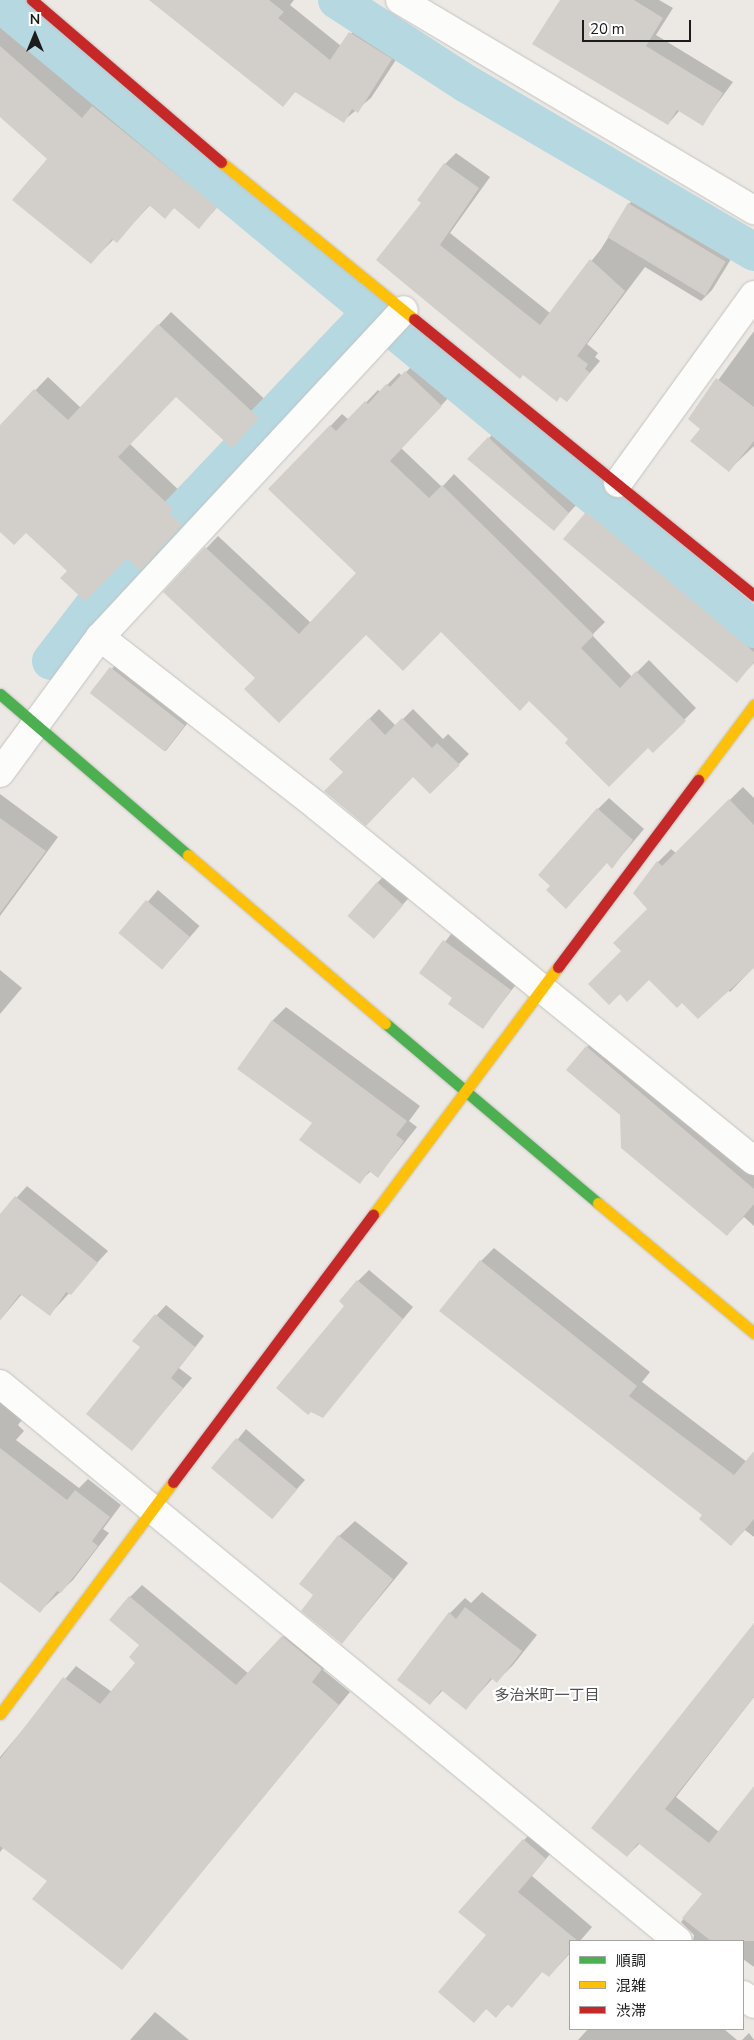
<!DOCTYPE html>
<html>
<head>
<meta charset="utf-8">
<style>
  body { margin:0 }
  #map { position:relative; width:754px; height:2040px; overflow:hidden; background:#ece9e4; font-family:"Nunito Sans","Noto Sans JP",sans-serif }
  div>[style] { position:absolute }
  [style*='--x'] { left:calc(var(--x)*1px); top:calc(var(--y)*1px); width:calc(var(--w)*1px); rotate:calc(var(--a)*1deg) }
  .shadow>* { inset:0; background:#0003; transform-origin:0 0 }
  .canal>* { height:38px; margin:-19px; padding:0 19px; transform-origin:19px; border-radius:19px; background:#b5d8e1 }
  .building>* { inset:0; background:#d2cfcb; transform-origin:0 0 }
  .roads { filter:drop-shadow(0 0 1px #c4c2c0) drop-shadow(0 0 1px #c4c2c0) }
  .street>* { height:28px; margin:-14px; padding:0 14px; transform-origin:14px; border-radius:14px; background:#fcfcfb }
  .fast>* { height:11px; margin:-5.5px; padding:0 5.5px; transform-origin:5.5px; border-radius:5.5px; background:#4caf50 }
  .slow>* { height:11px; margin:-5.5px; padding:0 5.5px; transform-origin:5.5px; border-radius:5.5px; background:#ffc107 }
  .jam>* { height:11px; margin:-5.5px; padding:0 5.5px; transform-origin:5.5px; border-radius:5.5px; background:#c62828 }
  span { translate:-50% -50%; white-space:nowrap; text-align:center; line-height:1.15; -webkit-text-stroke:4px #fff; paint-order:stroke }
  .neighbourhood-label { font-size:15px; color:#4f4f4f }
  .legend { position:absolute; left:569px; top:1940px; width:175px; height:90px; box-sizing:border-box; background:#fff; border:1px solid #a4a4a4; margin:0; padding:6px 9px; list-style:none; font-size:15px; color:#1c1c1c }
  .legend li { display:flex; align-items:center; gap:10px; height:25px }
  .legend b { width:25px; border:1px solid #a4a4a4 }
  .north { position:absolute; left:10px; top:10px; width:50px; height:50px; -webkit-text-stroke:4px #fff; paint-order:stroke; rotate:0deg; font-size:14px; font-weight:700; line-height:20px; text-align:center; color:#1c1c1c }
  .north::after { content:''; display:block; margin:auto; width:18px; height:22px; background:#1c1c1c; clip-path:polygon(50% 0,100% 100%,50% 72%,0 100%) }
  .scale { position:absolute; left:582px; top:20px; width:109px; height:22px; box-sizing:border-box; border:2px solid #1c1c1c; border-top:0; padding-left:6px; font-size:15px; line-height:18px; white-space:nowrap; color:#1c1c1c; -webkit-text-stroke:4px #fff; paint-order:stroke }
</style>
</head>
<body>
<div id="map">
  <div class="shadow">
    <i style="clip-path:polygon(151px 0,294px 0,290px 5px,341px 46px,363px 19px,405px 46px,371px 98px,343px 121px,296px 91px,283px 105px)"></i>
    <i style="clip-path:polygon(564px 0,659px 0,673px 8px,656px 35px,733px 82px,702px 124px,680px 110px,668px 124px)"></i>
    <i style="clip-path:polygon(0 17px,97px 102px,109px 91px,232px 190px,214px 211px,199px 227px,175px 207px,165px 217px,150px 205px,117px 241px,114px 239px,91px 262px,50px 160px,0 116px)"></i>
    <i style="clip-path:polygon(456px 153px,490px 177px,450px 233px,550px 313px,601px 249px,629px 204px,640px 193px,736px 251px,712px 290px,701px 301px,645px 267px,587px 344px,598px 353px,595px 357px,600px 361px,567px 400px,377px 260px,423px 203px,445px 164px)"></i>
    <i style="clip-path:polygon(171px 312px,271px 405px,245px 433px,177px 395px,130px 444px,184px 495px,181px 499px,194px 512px,153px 556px,127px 557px,69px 571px,27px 531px,0 530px,0 427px,48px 377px,81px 408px)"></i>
    <i style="clip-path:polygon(754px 331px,754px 446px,729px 470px,701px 429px,690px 419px)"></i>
    <i style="clip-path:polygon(418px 360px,453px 393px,401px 448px,442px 487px,454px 474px,605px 622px,592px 635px,632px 677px,649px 660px,696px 708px,653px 751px,648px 746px,570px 739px,529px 699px,441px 630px,366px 633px,257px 678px,165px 592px,218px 536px,311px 623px,358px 573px,270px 489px,342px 414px,349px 420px,378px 390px,380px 392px,399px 373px,402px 376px)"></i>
    <i style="clip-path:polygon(500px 427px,579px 502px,554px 529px,489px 438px)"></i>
    <i style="clip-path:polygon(602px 497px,754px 623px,754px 663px,736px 681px,565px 539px)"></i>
    <i style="left:122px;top:656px;width:93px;height:48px;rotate:38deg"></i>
    <i style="clip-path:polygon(379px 709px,396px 726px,413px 709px,443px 739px,448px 734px,469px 754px,430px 793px,413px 776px,344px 772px,330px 759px)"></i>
    <i style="clip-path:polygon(743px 787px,754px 798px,754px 967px,730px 992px,727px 989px,682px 1001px,623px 951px,649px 909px,658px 862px,671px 849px,676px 853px)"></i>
    <i style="clip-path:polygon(0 794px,58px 837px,0 916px)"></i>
    <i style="clip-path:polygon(609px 798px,644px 829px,612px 867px,608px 862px,598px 809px)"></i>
    <i style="clip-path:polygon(388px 872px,413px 893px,385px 925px,377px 883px)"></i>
    <i style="left:158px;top:890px;width:55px;height:57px;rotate:41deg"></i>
    <i style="clip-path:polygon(455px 929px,521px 978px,483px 1027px,454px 997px,421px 973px)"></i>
    <i style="clip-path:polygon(0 970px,22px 988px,0 1014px)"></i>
    <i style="clip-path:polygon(286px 1007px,420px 1106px,409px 1121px,417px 1127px,378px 1176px,371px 1171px,359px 1182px,314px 1123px,272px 1021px)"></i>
    <i style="clip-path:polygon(602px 1032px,754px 1159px,754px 1226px,744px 1217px,726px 1235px,621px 1115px,587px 1047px)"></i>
    <i style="clip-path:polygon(27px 1186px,108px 1251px,50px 1314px,22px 1294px,0 1320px,0 1216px)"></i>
    <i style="clip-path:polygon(494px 1248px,650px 1372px,642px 1382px,747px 1462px,754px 1453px,754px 1537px,745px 1530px,730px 1545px,704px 1515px,481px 1261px)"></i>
    <i style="clip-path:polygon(369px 1270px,413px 1307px,322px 1417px,346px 1306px,358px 1281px)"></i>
    <i style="clip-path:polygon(166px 1305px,204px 1336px,179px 1368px,192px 1378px,132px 1449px,142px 1347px,134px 1340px)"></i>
    <i style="clip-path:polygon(0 1386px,30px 1409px,18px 1425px,24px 1431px,16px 1440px,79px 1488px,88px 1479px,121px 1505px,103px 1529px,109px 1533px,73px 1580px,40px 1611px,0 1580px)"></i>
    <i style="clip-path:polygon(246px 1429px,305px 1480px,278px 1510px,214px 1469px)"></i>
    <i style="clip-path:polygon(355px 1521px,408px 1563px,342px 1643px,339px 1536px)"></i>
    <i style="clip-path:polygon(142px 1585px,249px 1674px,294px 1625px,333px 1656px,323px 1670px,350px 1692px,122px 1968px,49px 1881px,4px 1847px,0 1852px,0 1757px,76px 1666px,112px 1692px,137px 1662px,141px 1644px,130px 1597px)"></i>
    <i style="clip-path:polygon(482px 1592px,537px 1635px,513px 1665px,497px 1681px,493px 1678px,466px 1708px,443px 1690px,430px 1704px,450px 1613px,465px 1598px,471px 1603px)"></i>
    <i style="clip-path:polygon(754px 1623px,754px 1697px,676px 1797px,719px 1832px,754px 1791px,754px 1967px,743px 1959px,743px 1941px,693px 1941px,694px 1935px,681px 1922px,704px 1894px,640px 1843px,627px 1856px)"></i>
    <i style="clip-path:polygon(538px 1826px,559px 1843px,532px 1876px,592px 1927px,580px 1941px,570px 1941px,570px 1953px,563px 1961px,549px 1976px,543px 1971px,512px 2006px,509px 2003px,496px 2016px,487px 2008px,474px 2021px,488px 1935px,524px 1840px)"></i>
    <i style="clip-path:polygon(155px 2012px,189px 2040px,130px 2040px)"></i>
    <i style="clip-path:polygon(588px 2029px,724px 2029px,737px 2040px,578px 2040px)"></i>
    <i style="clip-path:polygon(749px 2033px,754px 2040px,742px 2040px)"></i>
  </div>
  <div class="canal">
    <i style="--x:337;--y:0;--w:155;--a:32.9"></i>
    <i style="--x:467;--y:84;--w:333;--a:30.3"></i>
    <i style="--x:0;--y:3;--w:980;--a:39.7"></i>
    <i style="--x:51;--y:661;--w:76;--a:-52.5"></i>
    <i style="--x:97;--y:601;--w:400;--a:-46.5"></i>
  </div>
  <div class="building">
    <i style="clip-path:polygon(149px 0,269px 0,284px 12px,278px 18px,330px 60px,349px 32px,392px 59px,358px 113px,352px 109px,344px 123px,295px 92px,283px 107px)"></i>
    <i style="clip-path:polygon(560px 0,634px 0,663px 18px,646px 46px,723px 93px,703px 126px,677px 110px,668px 125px,532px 44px)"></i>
    <i style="clip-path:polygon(0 46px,82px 118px,92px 106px,217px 207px,199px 229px,174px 208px,165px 219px,149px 205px,117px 243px,112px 239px,91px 264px,12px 200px,47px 159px,0 117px)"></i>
    <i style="clip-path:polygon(444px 163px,479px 188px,440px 245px,540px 325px,590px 259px,625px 291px,577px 356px,588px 364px,585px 369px,590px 373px,567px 402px,560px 397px,557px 402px,523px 375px,520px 379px,376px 260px,421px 203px,417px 200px)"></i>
    <i style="left:628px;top:203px;width:114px;height:40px;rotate:31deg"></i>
    <i style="clip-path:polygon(158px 324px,259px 418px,232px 448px,176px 397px,118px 457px,173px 509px,169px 513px,182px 525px,140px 571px,127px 558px,85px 601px,60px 578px,67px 571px,26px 533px,14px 545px,0 532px,0 425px,34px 389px,68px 420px)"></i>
    <i style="clip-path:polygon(405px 371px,442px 406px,390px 461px,429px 498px,442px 485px,594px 635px,581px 648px,620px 688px,636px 671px,686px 721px,653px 753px,648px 748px,609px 787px,565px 743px,568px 739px,529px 701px,520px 711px,441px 632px,403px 671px,366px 635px,279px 723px,244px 689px,255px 678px,163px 592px,205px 547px,299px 634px,356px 573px,268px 489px,330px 425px,336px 431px,365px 401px,368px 404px,386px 384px,390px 387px)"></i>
    <i style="clip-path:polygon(716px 378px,754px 407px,754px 441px,729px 472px,690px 441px,700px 429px,688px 419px)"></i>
    <i style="clip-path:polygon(488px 437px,569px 513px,554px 531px,467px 459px)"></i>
    <i style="clip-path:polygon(586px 512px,754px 652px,754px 662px,737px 683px,563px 539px)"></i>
    <i style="left:110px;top:667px;width:95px;height:33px;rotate:38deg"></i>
    <i style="clip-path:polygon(369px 718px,385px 735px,402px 718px,432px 748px,437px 743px,460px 765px,430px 794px,413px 777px,366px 826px,324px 791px,343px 772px,329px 759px)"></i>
    <i style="clip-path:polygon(729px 799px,754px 825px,754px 968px,698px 1019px,682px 1003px,677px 1008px,649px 980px,627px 1002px,620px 994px,609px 1005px,588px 984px,621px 951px,613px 943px,647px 909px,633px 893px,657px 861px,662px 866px)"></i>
    <i style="clip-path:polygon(597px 808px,633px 840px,612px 869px,607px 863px,566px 909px,546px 890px,550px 886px,538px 875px)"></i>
    <i style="clip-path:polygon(0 818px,46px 851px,0 913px)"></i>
    <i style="left:377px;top:882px;width:35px;height:45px;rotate:41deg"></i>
    <i style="left:146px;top:900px;width:57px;height:43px;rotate:40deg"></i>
    <i style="clip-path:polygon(443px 940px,511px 990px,483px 1029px,448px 1004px,452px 998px,419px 973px)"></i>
    <i style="clip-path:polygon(272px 1020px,407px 1121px,396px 1135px,404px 1141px,378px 1178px,369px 1171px,360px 1184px,299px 1140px,312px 1123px,237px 1069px)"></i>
    <i style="clip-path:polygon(586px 1046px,754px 1189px,754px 1204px,727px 1236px,621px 1148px,620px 1115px,566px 1070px)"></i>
    <i style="clip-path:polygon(15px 1196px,98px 1263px,71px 1295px,66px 1292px,50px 1316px,20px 1294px,0 1320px,0 1214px)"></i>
    <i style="clip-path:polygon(480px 1260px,637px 1386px,629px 1396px,734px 1475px,754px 1451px,754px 1519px,731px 1546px,699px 1519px,702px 1515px,439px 1311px)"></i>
    <i style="clip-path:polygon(357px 1280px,403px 1319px,323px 1418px,311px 1412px,308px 1415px,276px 1388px,344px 1306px,339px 1301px)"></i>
    <i style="clip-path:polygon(155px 1314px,195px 1347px,171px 1378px,183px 1388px,132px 1451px,86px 1414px,140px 1347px,132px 1341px)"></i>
    <i style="left:236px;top:1438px;width:80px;height:39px;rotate:40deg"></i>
    <i style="clip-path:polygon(0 1448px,67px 1500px,75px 1490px,110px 1517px,92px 1541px,98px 1546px,61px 1593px,57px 1591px,40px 1613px,0 1582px)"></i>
    <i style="clip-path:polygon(338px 1535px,393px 1579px,342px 1644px,301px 1611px,313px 1595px,299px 1584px)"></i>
    <i style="clip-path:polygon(129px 1596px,236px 1685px,282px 1636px,322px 1669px,312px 1682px,339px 1705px,122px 1970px,32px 1899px,47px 1881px,0 1846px,0 1759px,63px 1677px,100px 1704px,135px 1663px,129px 1657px,139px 1645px,109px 1620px)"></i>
    <i style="clip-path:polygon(465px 1607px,522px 1651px,497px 1683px,491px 1678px,466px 1710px,441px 1690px,430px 1705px,397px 1680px,449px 1612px,456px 1619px)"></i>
    <i style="clip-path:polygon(754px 1623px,754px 1697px,665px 1809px,709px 1843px,754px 1786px,754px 1941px,711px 1941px,682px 1918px,702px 1894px,638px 1843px,627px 1857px,591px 1828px)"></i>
    <i style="clip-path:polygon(523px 1839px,546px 1859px,518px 1892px,578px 1941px,570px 1941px,570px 1952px,549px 1977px,542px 1972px,512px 2008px,507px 2004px,496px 2018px,486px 2009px,474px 2023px,438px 1992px,486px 1935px,458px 1912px)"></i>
  </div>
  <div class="roads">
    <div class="street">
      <i style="--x:400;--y:0;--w:412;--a:30.7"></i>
      <i style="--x:618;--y:483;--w:232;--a:-54.1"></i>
      <i style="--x:100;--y:637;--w:276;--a:37.9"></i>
      <i style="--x:318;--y:807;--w:562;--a:39.07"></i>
      <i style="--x:0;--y:773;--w:169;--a:-53.7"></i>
      <i style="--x:100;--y:637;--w:446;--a:-47.1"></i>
      <i style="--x:0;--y:1384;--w:877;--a:39.4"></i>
      <i style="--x:743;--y:1995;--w:14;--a:39"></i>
    </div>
    <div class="fast">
      <i style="--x:0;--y:694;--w:248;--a:40.6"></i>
      <i style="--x:385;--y:1023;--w:279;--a:40.2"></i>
    </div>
    <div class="slow">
      <i style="--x:221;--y:162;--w:249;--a:39.1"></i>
      <i style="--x:698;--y:780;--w:94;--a:-53.3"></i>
      <i style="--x:188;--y:855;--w:259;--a:40.5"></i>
      <i style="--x:598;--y:1203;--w:203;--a:39.8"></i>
      <i style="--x:373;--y:1215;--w:309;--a:-53.3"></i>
      <i style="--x:0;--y:1714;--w:289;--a:-53.3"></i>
    </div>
    <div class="jam">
      <i style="--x:32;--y:0;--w:249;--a:40.6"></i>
      <i style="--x:414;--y:319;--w:438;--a:39.1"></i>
      <i style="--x:558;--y:967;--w:234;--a:-53.2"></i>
      <i style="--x:173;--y:1482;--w:334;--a:-53.2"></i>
    </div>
  </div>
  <div class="neighbourhood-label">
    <span style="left:547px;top:1696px">多治米町一丁目</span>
  </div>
  <ul class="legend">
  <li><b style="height:6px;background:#4caf50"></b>順調</li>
  <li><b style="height:6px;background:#ffc107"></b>混雑</li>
  <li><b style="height:6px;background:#c62828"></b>渋滞</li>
  </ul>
  <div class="north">N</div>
  <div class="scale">20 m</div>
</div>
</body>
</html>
